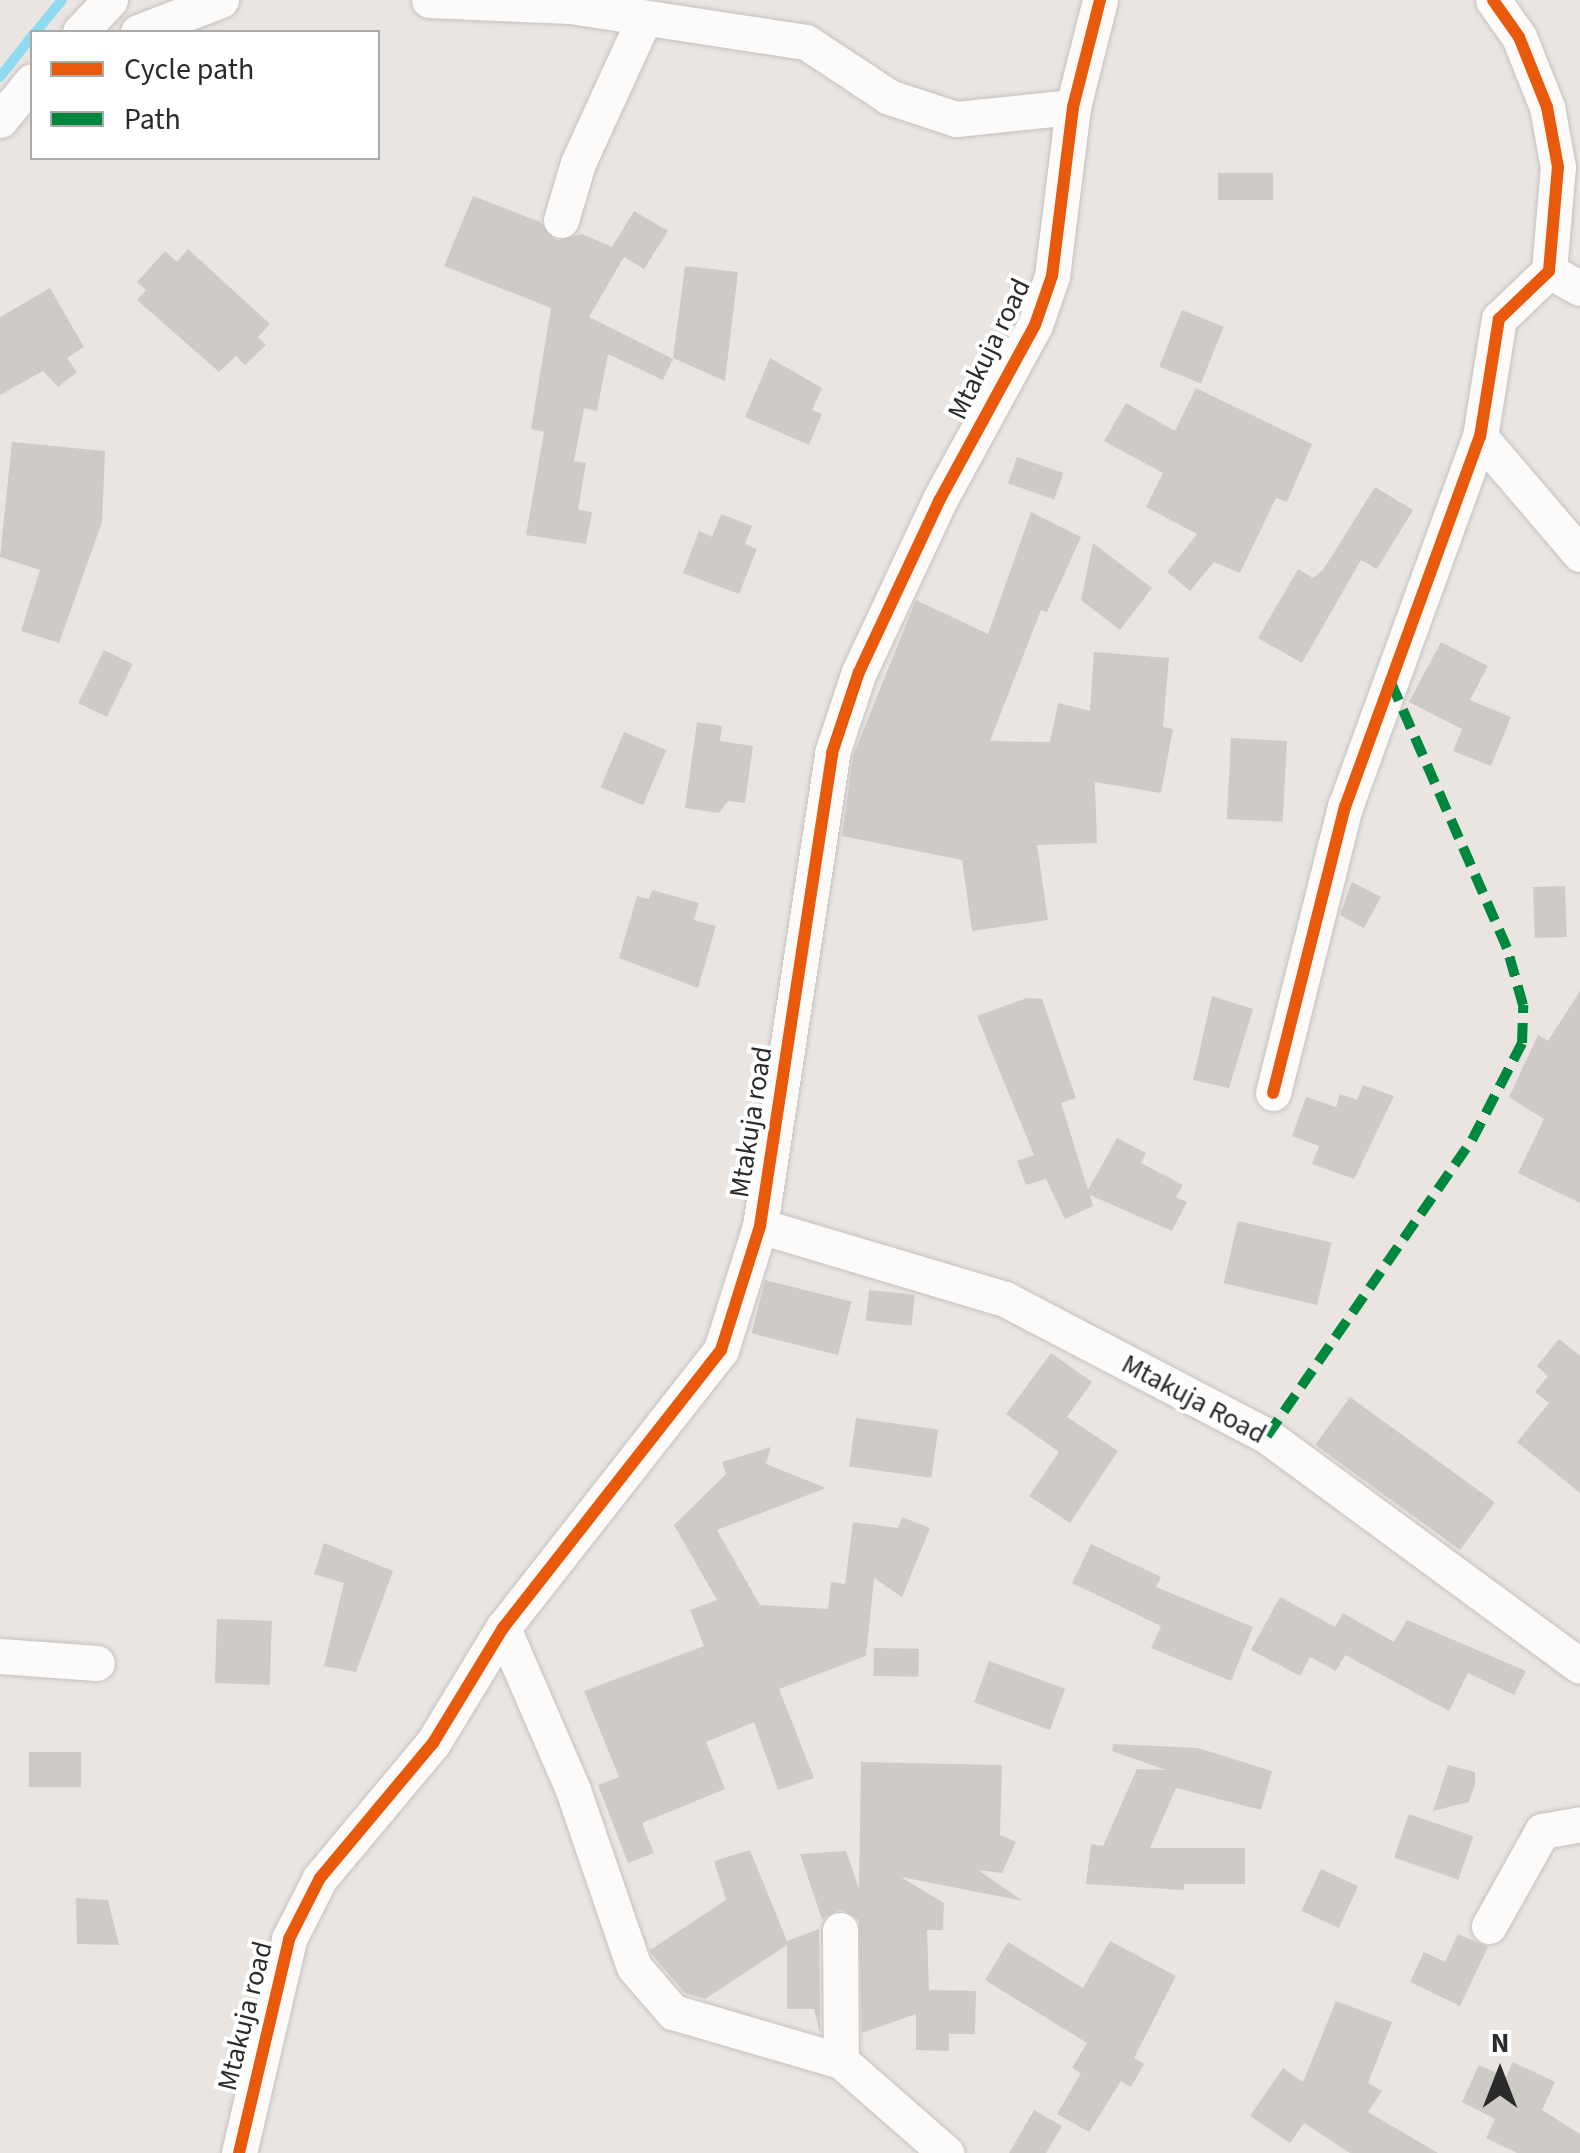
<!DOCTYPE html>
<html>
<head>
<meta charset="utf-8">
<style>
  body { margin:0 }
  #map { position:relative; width:1580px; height:2153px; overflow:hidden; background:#eae5e0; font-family:"Source Sans 3",sans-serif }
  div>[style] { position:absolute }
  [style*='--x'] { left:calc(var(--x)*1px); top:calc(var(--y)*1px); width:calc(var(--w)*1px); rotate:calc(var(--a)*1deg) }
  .stream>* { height:10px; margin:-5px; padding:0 5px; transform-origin:5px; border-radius:5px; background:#8edaf1 }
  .building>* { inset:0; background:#cecbc7; transform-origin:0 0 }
  .roads { filter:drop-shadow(0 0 2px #c3c1c2) drop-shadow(0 0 2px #c3c1c2) }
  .minor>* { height:35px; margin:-17.5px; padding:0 17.5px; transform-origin:17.5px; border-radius:17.5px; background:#fcfbfa }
  .quiet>* { height:10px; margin-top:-5px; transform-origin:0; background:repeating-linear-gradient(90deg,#00873e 0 20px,transparent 0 30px) }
  .cycleway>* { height:12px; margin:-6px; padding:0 6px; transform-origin:6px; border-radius:6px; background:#e8590c }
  span { translate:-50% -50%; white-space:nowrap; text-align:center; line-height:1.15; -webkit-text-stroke:8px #fff; paint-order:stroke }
  .street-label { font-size:28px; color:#2b2b2b }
  .legend { position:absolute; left:30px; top:30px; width:350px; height:130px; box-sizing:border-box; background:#fff; border:2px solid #aaa; margin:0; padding:12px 18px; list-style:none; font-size:30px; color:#2b2b2b }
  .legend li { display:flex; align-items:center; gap:20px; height:50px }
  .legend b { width:50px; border:2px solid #aaa }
  .north { position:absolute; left:1450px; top:2023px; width:100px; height:100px; -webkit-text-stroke:8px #fff; paint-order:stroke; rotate:0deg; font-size:28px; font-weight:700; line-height:40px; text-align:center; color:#2b2b2b }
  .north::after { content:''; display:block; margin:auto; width:35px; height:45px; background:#2b2b2b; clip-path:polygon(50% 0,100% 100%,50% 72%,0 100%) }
</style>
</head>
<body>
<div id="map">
  <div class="stream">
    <i style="--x:36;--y:32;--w:41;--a:-50.9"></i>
    <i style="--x:0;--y:77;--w:52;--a:-52"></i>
  </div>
  <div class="building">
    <i style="left:1218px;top:173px;width:55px;height:27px"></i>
    <i style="clip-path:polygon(473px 196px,540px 222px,556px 241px,582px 234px,612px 247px,634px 211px,668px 231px,644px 269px,624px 257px,589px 317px,673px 359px,663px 380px,608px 354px,597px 411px,584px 408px,574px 461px,586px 463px,578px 510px,592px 512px,586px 544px,526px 535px,544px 432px,531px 429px,551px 308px,444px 266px)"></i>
    <i style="clip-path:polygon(188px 249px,270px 324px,258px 337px,266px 345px,245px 365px,236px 356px,219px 372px,137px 300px,146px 290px,137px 282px,165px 251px,177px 262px)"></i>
    <i style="clip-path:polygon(685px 266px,738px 272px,725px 381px,673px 358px)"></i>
    <i style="clip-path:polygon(50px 288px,84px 347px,67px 358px,77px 372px,58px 387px,43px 371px,0 395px,0 317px)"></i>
    <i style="left:1182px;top:310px;width:45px;height:61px;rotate:22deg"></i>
    <i style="clip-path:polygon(770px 358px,822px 388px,812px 410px,822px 414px,809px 445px,745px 417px)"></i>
    <i style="clip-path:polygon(1196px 388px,1312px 444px,1287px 502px,1276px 498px,1240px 573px,1214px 562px,1190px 591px,1167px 572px,1197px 534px,1146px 507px,1163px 473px,1104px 441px,1126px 403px,1175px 431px)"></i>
    <i style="clip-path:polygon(12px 442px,105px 451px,102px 522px,59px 643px,21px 631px,40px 570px,0 557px)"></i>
    <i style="left:1017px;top:457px;width:49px;height:28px;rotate:19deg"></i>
    <i style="clip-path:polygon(1375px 487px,1413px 510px,1377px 569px,1361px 560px,1302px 663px,1258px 638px,1298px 569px,1313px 578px,1323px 570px)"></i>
    <i style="clip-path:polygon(1031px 512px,1081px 537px,1047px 612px,1041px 610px,990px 741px,1050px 742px,1058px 703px,1090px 711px,1094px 652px,1169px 658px,1163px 727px,1173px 729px,1161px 793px,1095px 782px,1097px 843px,1037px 845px,1048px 920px,972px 931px,962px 860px,842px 836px,853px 756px,916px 600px,988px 634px)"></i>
    <i style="clip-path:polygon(721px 514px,752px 526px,745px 544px,757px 549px,739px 594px,683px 573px,699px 531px,712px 537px)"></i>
    <i style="clip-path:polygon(1093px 543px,1152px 588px,1120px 630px,1081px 600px)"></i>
    <i style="clip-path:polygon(1441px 642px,1488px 666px,1470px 700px,1511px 717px,1491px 766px,1453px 751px,1462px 729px,1409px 702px)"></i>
    <i style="left:104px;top:650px;width:32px;height:59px;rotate:26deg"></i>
    <i style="clip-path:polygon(697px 722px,722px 726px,720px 741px,753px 746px,745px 803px,728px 801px,719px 813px,685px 808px)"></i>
    <i style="left:624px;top:732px;width:46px;height:60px;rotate:23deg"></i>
    <i style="left:1231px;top:738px;width:56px;height:81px;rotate:3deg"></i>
    <i style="clip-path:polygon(1352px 882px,1381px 897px,1364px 928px,1340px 915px)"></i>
    <i style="left:1565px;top:886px;width:51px;height:32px;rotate:88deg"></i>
    <i style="clip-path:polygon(652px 890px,699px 903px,694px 920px,716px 926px,698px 988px,619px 958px,637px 896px,649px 899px)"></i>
    <i style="clip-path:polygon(1580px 991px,1580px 1203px,1518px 1173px,1544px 1119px,1509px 1097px,1538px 1035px,1548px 1041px)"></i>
    <i style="clip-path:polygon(1212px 996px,1253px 1009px,1229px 1088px,1193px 1080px)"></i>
    <i style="clip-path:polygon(1027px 998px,1042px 999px,1076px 1098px,1061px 1103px,1088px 1190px,1117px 1138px,1146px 1153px,1141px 1163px,1183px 1185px,1176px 1197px,1187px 1202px,1172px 1231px,1090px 1195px,1093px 1206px,1065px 1219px,1046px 1179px,1026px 1185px,1017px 1161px,1034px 1155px,977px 1016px)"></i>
    <i style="clip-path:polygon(1363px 1085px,1394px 1096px,1354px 1179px,1312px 1164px,1319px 1146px,1292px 1136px,1306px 1097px,1336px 1107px,1340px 1094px,1357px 1100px)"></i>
    <i style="left:1238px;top:1221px;width:96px;height:64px;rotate:13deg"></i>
    <i style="left:765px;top:1280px;width:89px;height:55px;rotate:14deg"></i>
    <i style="left:869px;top:1290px;width:46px;height:31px;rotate:6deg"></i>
    <i style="clip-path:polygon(1559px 1339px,1580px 1356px,1580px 1493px,1517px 1442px,1549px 1403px,1535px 1392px,1548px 1376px,1537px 1366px)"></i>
    <i style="clip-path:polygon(1051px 1353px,1092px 1382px,1067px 1417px,1118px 1451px,1070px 1523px,1029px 1496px,1059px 1452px,1006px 1414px)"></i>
    <i style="left:1350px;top:1397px;width:179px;height:59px;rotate:36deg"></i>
    <i style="left:856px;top:1418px;width:83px;height:49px;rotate:8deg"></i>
    <i style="clip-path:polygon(771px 1447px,766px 1464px,826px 1488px,717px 1530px,760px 1605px,828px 1609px,831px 1582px,845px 1584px,853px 1522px,898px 1528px,902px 1517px,930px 1528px,902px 1597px,874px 1578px,866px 1656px,779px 1689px,814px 1778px,778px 1790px,754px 1722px,706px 1742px,725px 1789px,642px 1823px,654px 1853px,628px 1863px,598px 1785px,619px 1777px,584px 1691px,704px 1646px,690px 1610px,717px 1600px,674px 1525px,726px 1474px,722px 1462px)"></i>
    <i style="clip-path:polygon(324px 1543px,393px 1571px,356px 1672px,324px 1666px,344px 1583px,314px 1574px)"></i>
    <i style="clip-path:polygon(1091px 1544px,1161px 1577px,1156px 1587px,1253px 1627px,1231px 1681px,1151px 1648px,1161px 1626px,1072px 1583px)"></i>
    <i style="clip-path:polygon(1280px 1597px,1335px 1627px,1343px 1613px,1394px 1642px,1407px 1620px,1526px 1671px,1514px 1695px,1468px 1673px,1449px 1711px,1345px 1655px,1336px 1671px,1310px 1657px,1300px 1676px,1251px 1650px)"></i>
    <i style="left:217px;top:1619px;width:55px;height:64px;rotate:2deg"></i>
    <i style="left:874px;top:1648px;width:45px;height:28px;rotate:1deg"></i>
    <i style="left:989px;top:1661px;width:81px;height:44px;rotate:20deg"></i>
    <i style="clip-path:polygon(1113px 1744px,1198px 1748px,1272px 1771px,1261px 1810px,1176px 1788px,1150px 1848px,1245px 1848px,1245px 1884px,1184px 1884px,1184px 1890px,1086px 1884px,1091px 1844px,1103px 1846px,1137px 1769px,1166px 1770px,1112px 1751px)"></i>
    <i style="left:29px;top:1752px;width:52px;height:35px"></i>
    <i style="clip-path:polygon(861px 1762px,1002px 1765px,1000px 1835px,1016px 1842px,1002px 1873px,978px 1870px,1023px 1901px,901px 1877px,944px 1903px,943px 1930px,927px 1930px,929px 1990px,976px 1991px,975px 2034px,949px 2034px,949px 2051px,916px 2050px,916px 2014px,862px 2033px,859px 1920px,841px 1909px,822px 1919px,800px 1854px,846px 1851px,859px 1889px)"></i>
    <i style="clip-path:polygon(1448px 1765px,1475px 1772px,1475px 1784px,1469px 1802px,1433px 1811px)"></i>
    <i style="left:1409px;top:1814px;width:68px;height:46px;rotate:19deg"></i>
    <i style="clip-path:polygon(750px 1850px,787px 1941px,819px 1929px,820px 2033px,814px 2009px,787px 2009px,787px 1945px,705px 1999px,685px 1993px,653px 1956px,650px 1950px,726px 1900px,714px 1861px)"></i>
    <i style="left:1321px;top:1869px;width:41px;height:46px;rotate:25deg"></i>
    <i style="clip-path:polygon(76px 1898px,108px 1900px,119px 1945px,77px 1944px)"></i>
    <i style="clip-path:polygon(1458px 1934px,1488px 1947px,1460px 2006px,1410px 1982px,1424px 1952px,1445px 1962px)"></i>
    <i style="clip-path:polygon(1110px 1941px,1176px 1976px,1134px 2058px,1144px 2064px,1131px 2087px,1121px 2081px,1089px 2132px,1057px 2114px,1081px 2073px,1072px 2068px,1087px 2043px,985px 1980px,1008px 1942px,1083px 1988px)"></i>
    <i style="clip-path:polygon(1336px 2001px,1392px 2022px,1368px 2083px,1382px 2091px,1368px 2112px,1438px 2153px,1350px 2153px,1304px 2123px,1290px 2143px,1250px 2116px,1283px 2068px,1303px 2082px)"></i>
    <i style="clip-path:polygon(1513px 2062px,1555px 2082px,1542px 2110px,1580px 2134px,1580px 2153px,1517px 2153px,1486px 2138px,1495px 2119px,1462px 2102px,1479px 2065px,1506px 2077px)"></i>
    <i style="clip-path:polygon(1034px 2110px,1062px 2126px,1046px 2153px,1009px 2153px)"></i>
  </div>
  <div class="roads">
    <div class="minor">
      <i style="--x:429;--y:0;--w:141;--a:2.4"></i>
      <i style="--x:570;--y:6;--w:239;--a:8.7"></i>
      <i style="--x:806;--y:42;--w:100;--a:33.5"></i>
      <i style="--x:889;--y:97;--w:71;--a:18.2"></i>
      <i style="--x:956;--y:119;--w:118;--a:-5.9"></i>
      <i style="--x:80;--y:32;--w:44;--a:-46.8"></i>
      <i style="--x:138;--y:32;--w:89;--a:-21.1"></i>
      <i style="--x:0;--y:120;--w:50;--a:-50.6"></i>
      <i style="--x:561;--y:220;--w:59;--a:-73.4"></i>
      <i style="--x:578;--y:163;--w:158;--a:-65.4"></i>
      <i style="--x:1549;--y:271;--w:35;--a:29"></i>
      <i style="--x:1480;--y:437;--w:154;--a:49.5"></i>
      <i style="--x:1273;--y:1093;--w:295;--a:-75.9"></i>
      <i style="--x:1345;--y:807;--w:394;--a:-70"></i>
      <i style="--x:1480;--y:437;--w:120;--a:-80.9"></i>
      <i style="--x:1499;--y:319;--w:69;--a:-43.8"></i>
      <i style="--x:1549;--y:271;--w:104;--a:-85.1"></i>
      <i style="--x:1558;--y:167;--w:61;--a:-100.4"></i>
      <i style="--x:1547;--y:107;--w:75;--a:-111.8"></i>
      <i style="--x:1519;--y:37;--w:45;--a:-125.1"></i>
      <i style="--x:760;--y:1226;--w:256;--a:16.6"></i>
      <i style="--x:1005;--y:1299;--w:296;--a:27.6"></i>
      <i style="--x:1267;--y:1436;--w:388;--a:36.3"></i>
      <i style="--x:503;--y:1628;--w:176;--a:66.6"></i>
      <i style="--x:573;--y:1790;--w:187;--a:71"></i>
      <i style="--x:634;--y:1967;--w:60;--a:49.1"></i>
      <i style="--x:673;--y:2012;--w:175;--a:16.3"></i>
      <i style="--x:841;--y:2061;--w:140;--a:41.2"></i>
      <i style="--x:0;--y:1656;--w:97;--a:4.1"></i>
      <i style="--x:1489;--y:1926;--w:109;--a:-60.8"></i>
      <i style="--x:1542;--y:1831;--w:39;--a:-10"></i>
      <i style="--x:840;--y:1930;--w:131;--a:89.6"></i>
      <i style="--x:239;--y:2153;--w:220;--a:-76.8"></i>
      <i style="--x:289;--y:1939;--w:68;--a:-63.1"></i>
      <i style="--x:320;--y:1878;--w:176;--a:-50.1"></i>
      <i style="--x:433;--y:1743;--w:135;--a:-58.7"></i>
      <i style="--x:503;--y:1628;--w:353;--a:-51.9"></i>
      <i style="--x:721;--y:1350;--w:130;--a:-72.5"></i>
      <i style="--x:760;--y:1226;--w:478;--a:-81.3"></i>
      <i style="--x:832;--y:753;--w:85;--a:-71.6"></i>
      <i style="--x:859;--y:672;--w:189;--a:-64.9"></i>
      <i style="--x:939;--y:501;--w:200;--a:-61.4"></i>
      <i style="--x:1035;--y:325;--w:52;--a:-70.9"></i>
      <i style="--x:1052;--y:276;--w:170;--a:-82.9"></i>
      <i style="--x:1073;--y:107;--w:110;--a:-75.8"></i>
    </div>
  </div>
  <div class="quiet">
    <i style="--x:1267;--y:1436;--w:360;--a:-55.3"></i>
    <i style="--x:1472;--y:1140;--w:109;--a:-62.7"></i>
    <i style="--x:1522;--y:1043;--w:38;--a:-88"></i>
    <i style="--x:1523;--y:1005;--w:59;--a:-105.7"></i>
    <i style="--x:1507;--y:948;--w:292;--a:-113.6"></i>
  </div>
  <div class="cycleway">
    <i style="--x:1273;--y:1093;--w:295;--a:-75.9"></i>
    <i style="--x:1345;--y:807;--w:394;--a:-70"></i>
    <i style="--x:1480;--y:437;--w:120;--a:-80.9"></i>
    <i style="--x:1499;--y:319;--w:69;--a:-43.8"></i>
    <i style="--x:1549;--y:271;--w:104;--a:-85.1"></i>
    <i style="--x:1558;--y:167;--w:61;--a:-100.4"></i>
    <i style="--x:1547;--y:107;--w:75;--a:-111.8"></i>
    <i style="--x:1519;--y:37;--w:45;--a:-125.1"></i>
    <i style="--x:239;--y:2153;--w:220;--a:-76.8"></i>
    <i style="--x:289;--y:1939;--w:68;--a:-63.1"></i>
    <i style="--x:320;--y:1878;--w:176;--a:-50.1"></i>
    <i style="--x:433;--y:1743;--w:135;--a:-58.7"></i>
    <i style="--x:503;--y:1628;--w:353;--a:-51.9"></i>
    <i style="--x:721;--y:1350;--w:130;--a:-72.5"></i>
    <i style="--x:760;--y:1226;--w:478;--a:-81.3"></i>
    <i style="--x:832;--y:753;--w:85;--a:-71.6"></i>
    <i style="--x:859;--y:672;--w:189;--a:-64.9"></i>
    <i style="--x:939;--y:501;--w:200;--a:-61.4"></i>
    <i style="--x:1035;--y:325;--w:52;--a:-70.9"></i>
    <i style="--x:1052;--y:276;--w:170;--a:-82.9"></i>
    <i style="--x:1073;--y:107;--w:110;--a:-75.8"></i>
  </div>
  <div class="street-label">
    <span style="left:989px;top:349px;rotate:-64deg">Mtakuja road</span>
    <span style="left:751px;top:1122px;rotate:-81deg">Mtakuja road</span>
    <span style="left:1194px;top:1399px;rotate:28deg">Mtakuja Road</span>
    <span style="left:245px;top:2016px;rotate:-76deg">Mtakuja road</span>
  </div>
  <ul class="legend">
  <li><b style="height:12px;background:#e8590c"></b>Cycle path</li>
  <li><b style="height:12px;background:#00873e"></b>Path</li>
  </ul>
  <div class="north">N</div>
</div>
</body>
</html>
